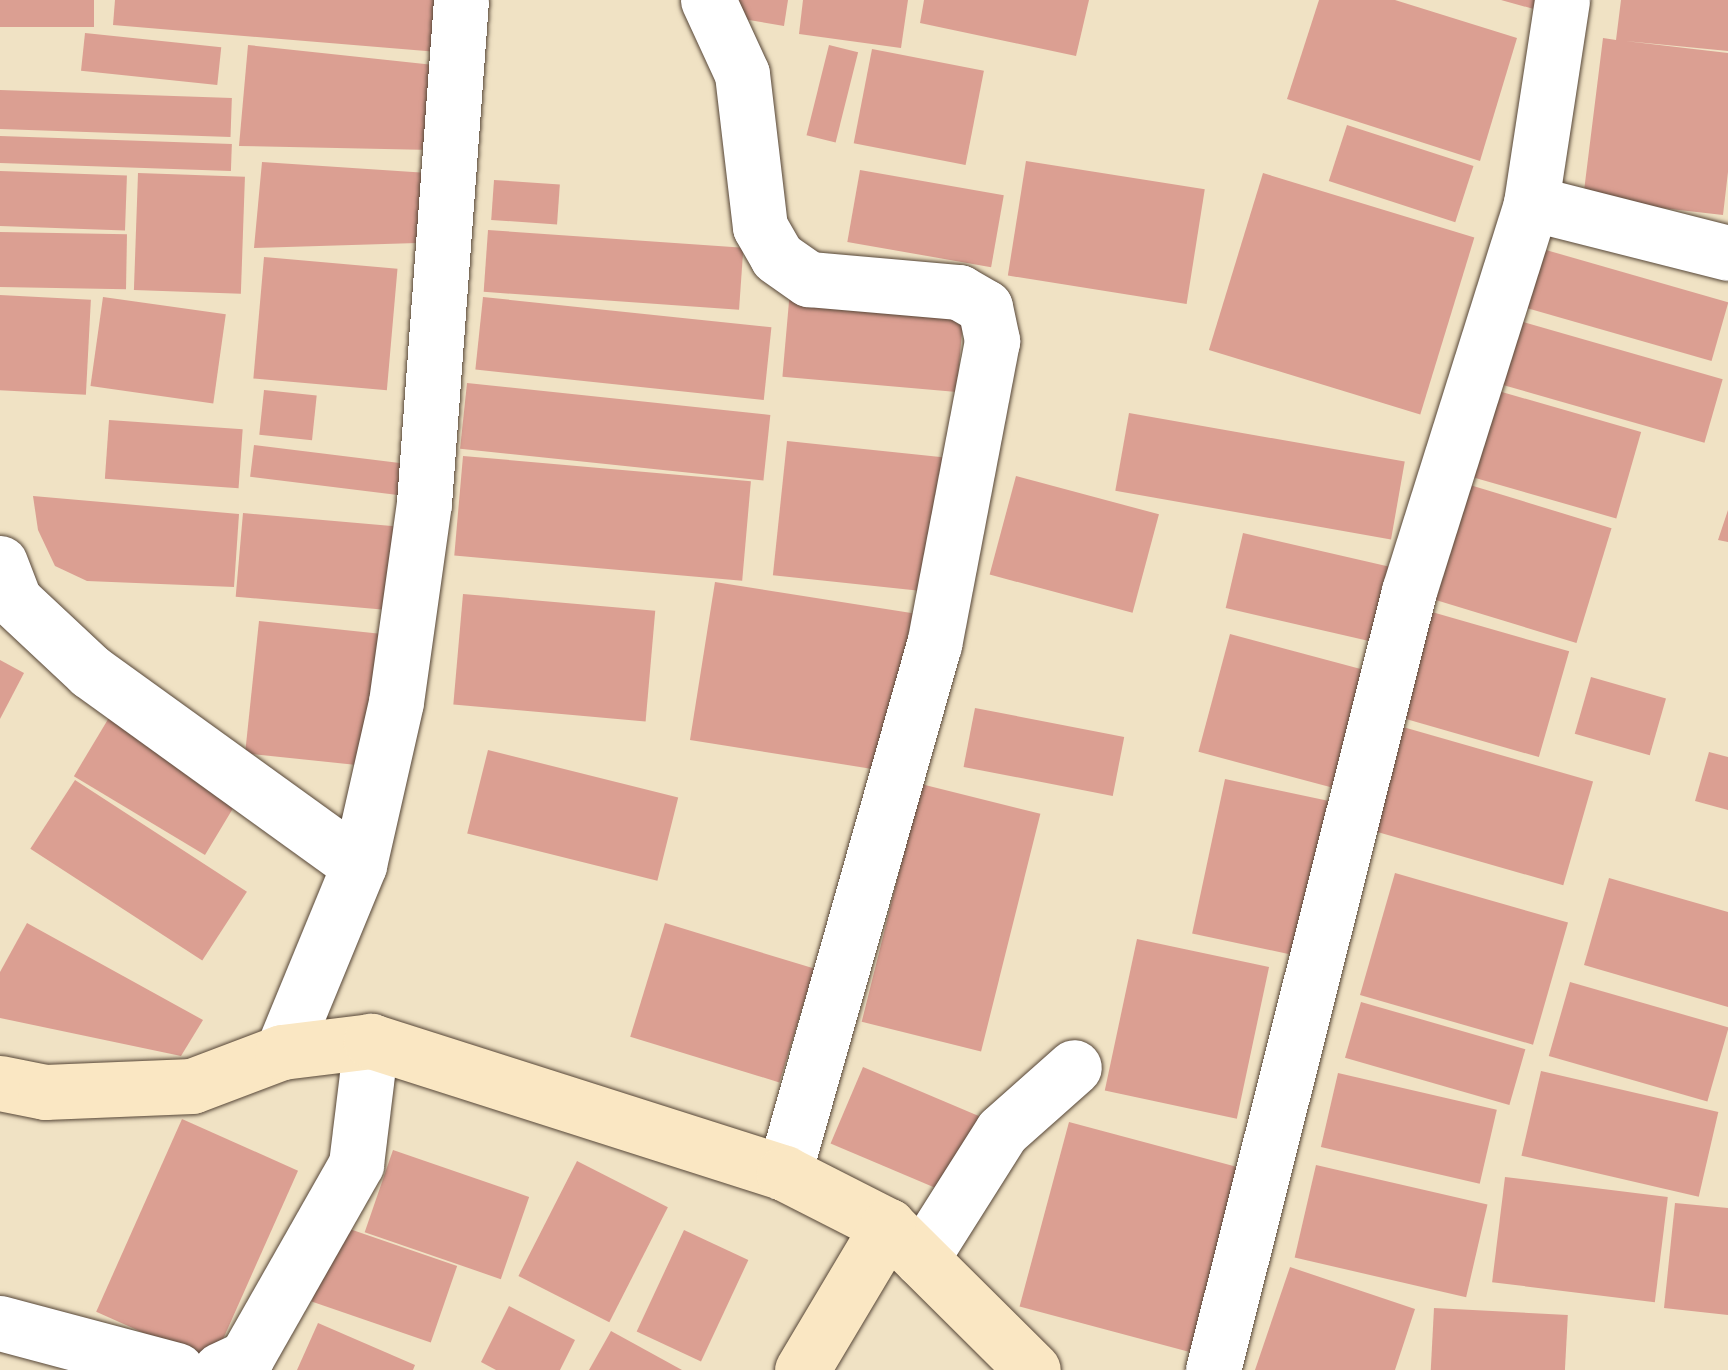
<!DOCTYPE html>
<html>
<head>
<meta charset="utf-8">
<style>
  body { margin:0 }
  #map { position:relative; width:1728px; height:1370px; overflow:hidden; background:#f0e2c4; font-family:Delius,sans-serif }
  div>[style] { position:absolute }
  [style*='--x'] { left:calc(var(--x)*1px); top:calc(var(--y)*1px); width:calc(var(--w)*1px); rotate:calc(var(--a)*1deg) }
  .building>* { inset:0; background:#db9f92; transform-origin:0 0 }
  .roads { filter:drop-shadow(0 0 2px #564637) drop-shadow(0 0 2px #564637) }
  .street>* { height:55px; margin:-27.5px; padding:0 27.5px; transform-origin:27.5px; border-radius:27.5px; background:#fff }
  .secondary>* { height:55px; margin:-27.5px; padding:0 27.5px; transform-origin:27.5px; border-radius:27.5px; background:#fae7c3 }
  span { translate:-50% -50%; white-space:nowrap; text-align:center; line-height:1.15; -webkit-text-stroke:8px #fff; paint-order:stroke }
</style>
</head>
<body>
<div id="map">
  <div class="building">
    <i style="left:0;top:0;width:94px;height:27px"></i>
    <i style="clip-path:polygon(115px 0,442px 0,438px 52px,113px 25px)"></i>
    <i style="clip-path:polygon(722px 0,788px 0,784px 26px,719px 15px)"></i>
    <i style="clip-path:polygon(803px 0,908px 0,901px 48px,799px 34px)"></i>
    <i style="clip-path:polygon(924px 0,1089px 0,1076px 56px,920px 23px)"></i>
    <i style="clip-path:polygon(1319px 0,1395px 0,1517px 38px,1480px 161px,1287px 99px)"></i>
    <i style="clip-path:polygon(1501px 0,1544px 0,1541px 11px)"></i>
    <i style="clip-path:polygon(1621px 0,1728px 0,1728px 51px,1625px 41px,1728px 53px,1728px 172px,1723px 215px,1583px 199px,1603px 38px,1616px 40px)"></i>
    <i style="left:85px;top:33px;width:137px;height:38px;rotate:6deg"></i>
    <i style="clip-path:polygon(248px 45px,434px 65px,432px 150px,239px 146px)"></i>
    <i style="left:829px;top:45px;width:30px;height:93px;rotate:14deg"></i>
    <i style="left:872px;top:49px;width:114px;height:96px;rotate:11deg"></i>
    <i style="left:0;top:90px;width:232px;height:39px;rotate:2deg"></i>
    <i style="left:1347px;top:125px;width:133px;height:59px;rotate:18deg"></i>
    <i style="left:0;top:136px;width:232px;height:27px;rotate:2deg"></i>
    <i style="left:1026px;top:161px;width:181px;height:116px;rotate:9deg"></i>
    <i style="clip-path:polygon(262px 162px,428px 173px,417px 243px,254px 248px)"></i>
    <i style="left:860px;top:170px;width:146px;height:73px;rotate:10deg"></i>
    <i style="left:0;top:171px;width:127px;height:55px;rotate:2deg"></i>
    <i style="left:138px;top:173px;width:107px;height:117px;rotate:2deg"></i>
    <i style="left:1263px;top:173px;width:221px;height:185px;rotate:17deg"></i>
    <i style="left:494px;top:180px;width:66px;height:40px;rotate:4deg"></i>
    <i style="left:488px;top:230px;width:256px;height:62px;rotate:4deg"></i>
    <i style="left:0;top:232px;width:127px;height:55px;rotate:1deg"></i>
    <i style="left:1539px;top:248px;width:197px;height:61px;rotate:16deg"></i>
    <i style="left:264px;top:257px;width:134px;height:122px;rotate:5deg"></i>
    <i style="left:790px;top:290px;width:175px;height:87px;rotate:5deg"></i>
    <i style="left:0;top:295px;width:91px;height:95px;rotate:3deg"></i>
    <i style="left:103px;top:297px;width:124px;height:90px;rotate:8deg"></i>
    <i style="left:483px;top:297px;width:290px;height:73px;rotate:6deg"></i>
    <i style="left:1516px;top:320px;width:215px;height:66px;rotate:16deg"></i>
    <i style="left:467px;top:383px;width:305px;height:66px;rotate:6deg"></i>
    <i style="left:264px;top:390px;width:53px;height:45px;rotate:6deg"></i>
    <i style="left:1495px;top:390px;width:152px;height:90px;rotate:16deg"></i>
    <i style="left:1129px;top:413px;width:280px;height:79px;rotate:10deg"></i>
    <i style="left:109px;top:420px;width:134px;height:59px;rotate:4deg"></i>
    <i style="left:787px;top:441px;width:159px;height:135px;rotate:6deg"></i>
    <i style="left:254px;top:445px;width:159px;height:32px;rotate:7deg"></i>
    <i style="left:463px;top:456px;width:289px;height:100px;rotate:5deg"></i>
    <i style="left:1016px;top:476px;width:148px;height:102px;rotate:15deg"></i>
    <i style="left:1470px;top:485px;width:148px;height:120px;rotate:17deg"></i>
    <i style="clip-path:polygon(33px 496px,239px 514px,234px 587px,87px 581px,55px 566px,38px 530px)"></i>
    <i style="clip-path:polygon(1728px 510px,1728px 542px,1718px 540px)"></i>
    <i style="left:243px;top:513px;width:158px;height:84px;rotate:5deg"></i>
    <i style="left:1243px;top:533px;width:156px;height:77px;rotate:13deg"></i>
    <i style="left:715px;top:582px;width:202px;height:160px;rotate:9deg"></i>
    <i style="left:463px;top:594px;width:193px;height:111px;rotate:5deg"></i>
    <i style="left:1425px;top:610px;width:150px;height:110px;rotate:16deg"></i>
    <i style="left:259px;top:621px;width:131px;height:133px;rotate:6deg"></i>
    <i style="left:1230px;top:634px;width:144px;height:122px;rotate:15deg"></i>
    <i style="clip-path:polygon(0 660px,24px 673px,0 719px)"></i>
    <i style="left:1591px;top:677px;width:78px;height:59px;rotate:16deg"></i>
    <i style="left:975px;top:708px;width:152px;height:60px;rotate:11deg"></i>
    <i style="left:113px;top:711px;width:153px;height:76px;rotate:31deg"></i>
    <i style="left:1396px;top:725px;width:205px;height:108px;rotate:16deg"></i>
    <i style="left:488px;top:750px;width:196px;height:86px;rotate:14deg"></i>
    <i style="clip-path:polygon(1709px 752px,1728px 757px,1728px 810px,1695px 801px)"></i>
    <i style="left:1225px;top:779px;width:116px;height:158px;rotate:12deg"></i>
    <i style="left:75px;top:780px;width:205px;height:82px;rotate:33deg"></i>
    <i style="left:921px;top:784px;width:123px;height:245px;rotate:14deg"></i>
    <i style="left:1395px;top:873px;width:180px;height:127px;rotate:16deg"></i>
    <i style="clip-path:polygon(1609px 878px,1728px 912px,1728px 1007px,1584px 965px)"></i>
    <i style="clip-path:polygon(27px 923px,203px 1020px,181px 1056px,0 1018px,0 972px)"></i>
    <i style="left:665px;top:923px;width:156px;height:119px;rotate:17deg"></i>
    <i style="left:1137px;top:939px;width:135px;height:155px;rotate:12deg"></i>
    <i style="left:1570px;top:982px;width:165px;height:77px;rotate:16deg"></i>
    <i style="left:1361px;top:1002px;width:171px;height:58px;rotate:16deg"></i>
    <i style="left:863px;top:1067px;width:127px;height:83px;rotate:23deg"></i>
    <i style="left:1541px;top:1071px;width:182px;height:87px;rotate:13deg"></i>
    <i style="left:1338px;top:1073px;width:163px;height:76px;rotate:13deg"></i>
    <i style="left:182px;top:1119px;width:127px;height:211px;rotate:24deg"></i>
    <i style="left:1069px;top:1122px;width:178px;height:191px;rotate:15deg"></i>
    <i style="left:393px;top:1150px;width:144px;height:87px;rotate:19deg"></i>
    <i style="left:577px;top:1161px;width:102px;height:129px;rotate:27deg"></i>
    <i style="left:1316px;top:1165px;width:176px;height:95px;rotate:13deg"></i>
    <i style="left:1505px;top:1177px;width:164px;height:106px;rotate:7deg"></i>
    <i style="clip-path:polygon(1675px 1203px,1728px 1208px,1728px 1315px,1664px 1308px)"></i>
    <i style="left:338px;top:1225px;width:126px;height:81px;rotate:19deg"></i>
    <i style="left:684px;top:1230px;width:71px;height:112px;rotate:25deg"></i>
    <i style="clip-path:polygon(1290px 1267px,1415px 1309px,1395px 1370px,1255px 1370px)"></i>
    <i style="clip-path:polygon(509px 1306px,575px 1340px,560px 1370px,496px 1370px,481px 1362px)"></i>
    <i style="left:1434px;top:1308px;width:134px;height:62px;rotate:3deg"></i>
    <i style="clip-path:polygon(318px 1323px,415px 1365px,413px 1370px,297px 1370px)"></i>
    <i style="clip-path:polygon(611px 1331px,682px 1370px,589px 1370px)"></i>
  </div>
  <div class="roads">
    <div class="street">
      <i style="--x:708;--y:0;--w:81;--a:65.3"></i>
      <i style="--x:742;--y:74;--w:154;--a:83.3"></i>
      <i style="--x:760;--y:227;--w:34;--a:60"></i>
      <i style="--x:777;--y:257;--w:39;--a:35"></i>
      <i style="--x:809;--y:279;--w:151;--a:5"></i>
      <i style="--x:959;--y:292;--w:30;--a:30"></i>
      <i style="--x:985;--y:307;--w:35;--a:78"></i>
      <i style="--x:992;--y:341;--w:309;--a:100.8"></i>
      <i style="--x:934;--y:644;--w:550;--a:105.83"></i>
      <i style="--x:1531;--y:203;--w:203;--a:14.2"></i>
      <i style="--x:0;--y:563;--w:40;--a:69"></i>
      <i style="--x:14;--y:600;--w:105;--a:43.1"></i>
      <i style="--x:91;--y:672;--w:330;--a:35.8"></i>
      <i style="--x:282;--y:1052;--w:202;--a:-67.6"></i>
      <i style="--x:359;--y:865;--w:167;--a:-77.2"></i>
      <i style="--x:396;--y:702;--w:201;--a:-82"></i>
      <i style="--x:424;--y:503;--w:504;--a:-85.79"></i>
      <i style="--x:921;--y:1259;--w:151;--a:-57.7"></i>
      <i style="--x:1002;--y:1131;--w:96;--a:-41.6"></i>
      <i style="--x:0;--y:1323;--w:183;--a:14.9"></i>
      <i style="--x:220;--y:1370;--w:29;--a:-25"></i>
      <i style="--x:246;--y:1358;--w:223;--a:-60.4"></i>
      <i style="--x:356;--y:1164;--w:124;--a:-83"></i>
      <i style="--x:1213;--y:1370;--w:803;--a:-75.88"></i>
      <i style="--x:1409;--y:591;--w:407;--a:-72.5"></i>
      <i style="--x:1531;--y:203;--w:205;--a:-81.3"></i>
    </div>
    <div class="secondary">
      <i style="--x:0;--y:1083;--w:46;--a:11.3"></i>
      <i style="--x:45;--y:1092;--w:147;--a:-2.3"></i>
      <i style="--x:192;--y:1086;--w:96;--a:-20.7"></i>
      <i style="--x:282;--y:1052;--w:90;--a:-7"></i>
      <i style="--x:371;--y:1041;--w:434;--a:17.7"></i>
      <i style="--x:784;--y:1173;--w:117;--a:27"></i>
      <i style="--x:888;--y:1226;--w:204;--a:44.8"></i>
      <i style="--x:802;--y:1370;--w:168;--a:-59.2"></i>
    </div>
  </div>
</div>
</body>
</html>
